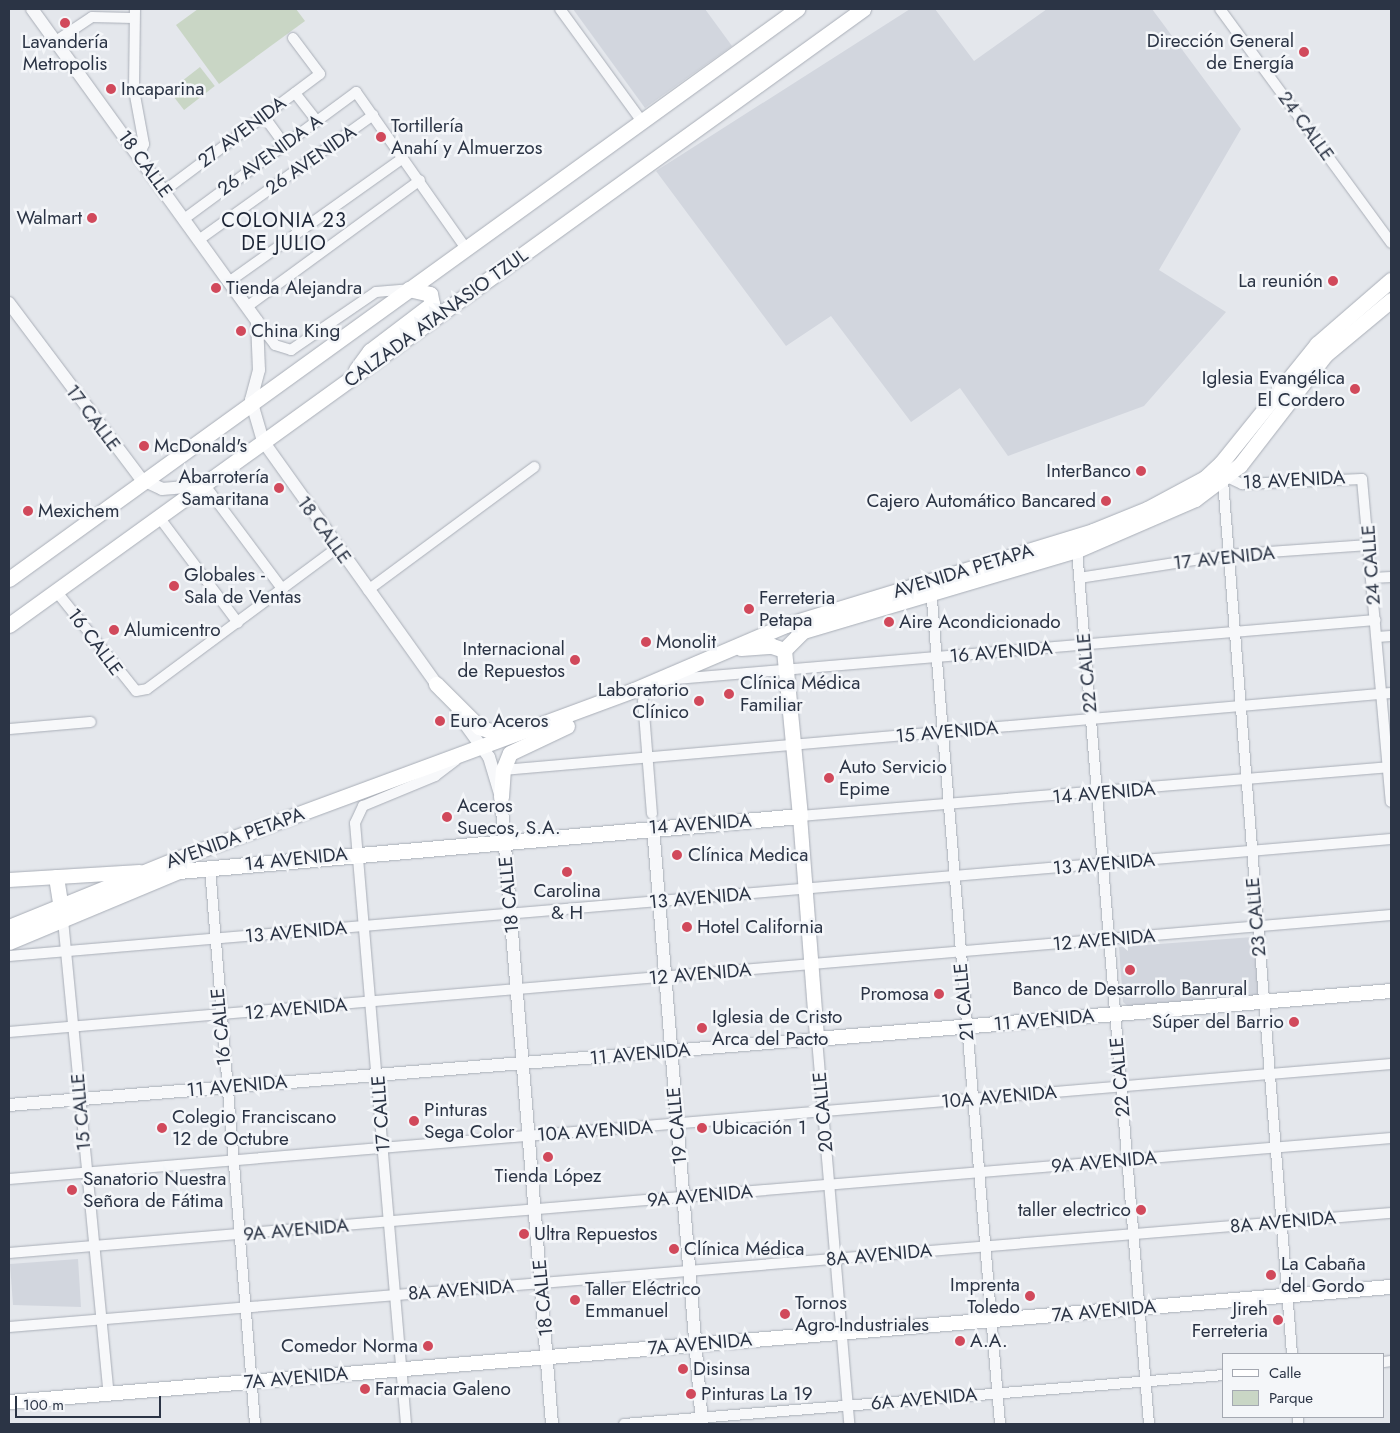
<!DOCTYPE html>
<html>
<head>
<meta charset="utf-8">
<style>
  body { margin:0 }
  #map { position:relative; width:1400px; height:1433px; overflow:hidden; background:#e4e7ec; font-family:Jost,sans-serif }
  div>[style] { position:absolute }
  [style*='--x'] { left:calc(var(--x)*1px); top:calc(var(--y)*1px); width:calc(var(--w)*1px); rotate:calc(var(--a)*1deg) }
  .built>* { inset:0; background:#d2d6de }
  .green>* { inset:0; background:#c9d6c5; transform-origin:0 0 }
  .roads { filter:drop-shadow(0 0 1px #a9aeb7) drop-shadow(0 0 1px #a9aeb7) }
  .minor>* { height:10px; margin:-5px; padding:0 5px; transform-origin:5px; border-radius:5px; background:#f7f8fa }
  .tertiary>* { height:12px; margin:-6px; padding:0 6px; transform-origin:6px; border-radius:6px; background:#f7f8fa }
  .secondary>* { height:14px; margin:-7px; padding:0 7px; transform-origin:7px; border-radius:7px; background:#fff }
  .primary>* { height:15px; margin:-7.5px; padding:0 7.5px; transform-origin:7.5px; border-radius:7.5px; background:#fff }
  .dots>* { width:14px; height:14px; translate:-50% -50%; box-sizing:border-box; border:2px solid #f4f6f9; border-radius:50% }
  span { translate:-50% -50%; white-space:nowrap; text-align:center; line-height:1.15; -webkit-text-stroke:5px #f4f6f9; paint-order:stroke }
  .poi-label { font-size:19px; color:#2b3445 }
  .right { translate:-100% -50%; text-align:right }
  .left { translate:0 -50%; text-align:left }
  .street-label { font-size:19px; color:#2b3445 }
  .neighbourhood-label { font-size:20px; color:#1d2536; letter-spacing:1px }
  .frame { position:absolute; inset:0; border:10px solid #2b3445; pointer-events:none }
  .legend { position:absolute; left:1222px; top:1353px; width:162px; height:65px; box-sizing:border-box; background:#f4f6f9; border:1px solid #a4a8b1; margin:0; padding:6px 9px; list-style:none; font-size:15px; color:#2b3445 }
  .legend li { display:flex; align-items:center; gap:10px; height:25px }
  .legend b { width:25px; border:1px solid #a4a8b1 }
  .scale { position:absolute; left:15px; top:1396px; width:146px; height:22px; box-sizing:border-box; border:2px solid #2b3445; border-top:0; padding-left:6px; font-size:15px; line-height:18px; white-space:nowrap; color:#2b3445; -webkit-text-stroke:4px #f4f6f9; paint-order:stroke }
</style>
</head>
<body>
<div id="map">
  <div class="built">
    <i style="clip-path:polygon(573px 9px,705px 9px,732px 46px,645px 108px)"></i>
    <i style="clip-path:polygon(910px 9px,935px 9px,974px 61px,1047px 9px,1152px 9px,1241px 129px,1159px 270px,1226px 312px,1144px 406px,1008px 456px,960px 388px,911px 422px,831px 316px,786px 346px,656px 171px)"></i>
    <i style="clip-path:polygon(1253px 937px,1259px 998px,1130px 1008px,1123px 1002px,1119px 947px)"></i>
    <i style="clip-path:polygon(78px 1259px,81px 1307px,13px 1305px,10px 1264px)"></i>
  </div>
  <div class="green">
    <i style="clip-path:polygon(198px 9px,296px 9px,305px 21px,219px 84px,176px 25px)"></i>
    <i style="left:200px;top:67px;width:24px;height:39px;rotate:52deg"></i>
  </div>
  <div class="roads">
    <div class="minor">
      <i style="--x:135;--y:9;--w:81;--a:90.7"></i>
      <i style="--x:134;--y:90;--w:55;--a:79.5"></i>
      <i style="--x:144;--y:144;--w:13;--a:113"></i>
      <i style="--x:560;--y:9;--w:137;--a:53.9"></i>
      <i style="--x:1220;--y:9;--w:290;--a:53.8"></i>
      <i style="--x:56;--y:41;--w:43;--a:-33.7"></i>
      <i style="--x:92;--y:17;--w:41;--a:1.4"></i>
      <i style="--x:295;--y:93;--w:36;--a:52"></i>
      <i style="--x:263;--y:115;--w:36;--a:54"></i>
      <i style="--x:164;--y:191;--w:195;--a:-36.9"></i>
      <i style="--x:320;--y:74;--w:45;--a:-126.9"></i>
      <i style="--x:184;--y:219;--w:214;--a:-36.4"></i>
      <i style="--x:356;--y:92;--w:189;--a:54.9"></i>
      <i style="--x:200;--y:239;--w:213;--a:-35.6"></i>
      <i style="--x:230;--y:281;--w:212;--a:-35.4"></i>
      <i style="--x:248;--y:306;--w:213;--a:-36.2"></i>
      <i style="--x:257;--y:321;--w:30;--a:53"></i>
      <i style="--x:275;--y:345;--w:17;--a:17"></i>
      <i style="--x:291;--y:350;--w:103;--a:-34.3"></i>
      <i style="--x:376;--y:292;--w:33;--a:-5"></i>
      <i style="--x:1227;--y:477;--w:17;--a:25"></i>
      <i style="--x:1242;--y:484;--w:120;--a:-2.4"></i>
      <i style="--x:1362;--y:479;--w:324;--a:84.9"></i>
      <i style="--x:1223;--y:481;--w:876;--a:85.48"></i>
      <i style="--x:204;--y:484;--w:132;--a:53.3"></i>
      <i style="--x:159;--y:517;--w:132;--a:53.3"></i>
      <i style="--x:1077;--y:550;--w:877;--a:85.29"></i>
      <i style="--x:1079;--y:578;--w:149;--a:-8.9"></i>
      <i style="--x:1226;--y:555;--w:143;--a:-4"></i>
      <i style="--x:1372;--y:578;--w:19;--a:-3"></i>
      <i style="--x:931;--y:588;--w:839;--a:85.28"></i>
      <i style="--x:368;--y:590;--w:207;--a:-36.5"></i>
      <i style="--x:56;--y:591;--w:128;--a:51.3"></i>
      <i style="--x:136;--y:691;--w:11;--a:-10"></i>
      <i style="--x:147;--y:689;--w:237;--a:-36.6"></i>
      <i style="--x:1377;--y:637;--w:14;--a:-4"></i>
      <i style="--x:664;--y:680;--w:714;--a:-4.82"></i>
      <i style="--x:643;--y:700;--w:114;--a:85.5"></i>
      <i style="--x:9;--y:729;--w:82;--a:-4.9"></i>
      <i style="--x:503;--y:770;--w:891;--a:-4.96"></i>
      <i style="--x:800;--y:816;--w:593;--a:-4.74"></i>
      <i style="--x:210;--y:868;--w:558;--a:85.37"></i>
      <i style="--x:63;--y:920;--w:476;--a:84.5"></i>
      <i style="--x:9;--y:956;--w:1387;--a:-4.84"></i>
      <i style="--x:9;--y:1032;--w:1387;--a:-4.84"></i>
      <i style="--x:817;--y:1039;--w:386;--a:85.2"></i>
      <i style="--x:9;--y:1179;--w:1387;--a:-4.76"></i>
      <i style="--x:9;--y:1253;--w:1387;--a:-4.76"></i>
      <i style="--x:9;--y:1327;--w:1387;--a:-4.72"></i>
      <i style="--x:1384;--y:1362;--w:7;--a:-8"></i>
      <i style="--x:1298;--y:1417;--w:7;--a:90"></i>
      <i style="--x:406;--y:1424;--w:603;--a:-94.85"></i>
      <i style="--x:355;--y:823;--w:19;--a:-65"></i>
      <i style="--x:363;--y:806;--w:78;--a:-22.6"></i>
      <i style="--x:435;--y:776;--w:26;--a:-37"></i>
      <i style="--x:624;--y:1424;--w:602;--a:-4.67"></i>
    </div>
    <div class="tertiary">
      <i style="--x:32;--y:9;--w:385;--a:54.2"></i>
      <i style="--x:257;--y:321;--w:49;--a:87.7"></i>
      <i style="--x:259;--y:370;--w:31;--a:105"></i>
      <i style="--x:251;--y:400;--w:43;--a:73.7"></i>
      <i style="--x:263;--y:441;--w:307;--a:54.5"></i>
      <i style="--x:9;--y:303;--w:220;--a:53.1"></i>
      <i style="--x:141;--y:479;--w:23;--a:25"></i>
      <i style="--x:162;--y:489;--w:38;--a:-5"></i>
      <i style="--x:457;--y:713;--w:54;--a:54"></i>
      <i style="--x:489;--y:757;--w:42;--a:73.3"></i>
      <i style="--x:501;--y:797;--w:629;--a:85.35"></i>
      <i style="--x:653;--y:827;--w:599;--a:85.31"></i>
      <i style="--x:9;--y:1105;--w:811;--a:-4.67"></i>
    </div>
    <div class="secondary">
      <i style="--x:800;--y:816;--w:224;--a:85.6"></i>
      <i style="--x:817;--y:1039;--w:576;--a:-4.78"></i>
      <i style="--x:9;--y:880;--w:131;--a:-3.5"></i>
      <i style="--x:9;--y:1402;--w:1387;--a:-4.76"></i>
    </div>
    <div class="primary">
      <i style="--x:356;--y:370;--w:24;--a:-54"></i>
      <i style="--x:370;--y:351;--w:78;--a:-37.2"></i>
      <i style="--x:432;--y:304;--w:10;--a:-101"></i>
      <i style="--x:430;--y:294;--w:22;--a:-167"></i>
      <i style="--x:9;--y:579;--w:973;--a:-35.88"></i>
      <i style="--x:9;--y:625;--w:1053;--a:-35.8"></i>
      <i style="--x:741;--y:648;--w:31;--a:-4"></i>
      <i style="--x:772;--y:646;--w:13;--a:18"></i>
      <i style="--x:784;--y:650;--w:27;--a:-45"></i>
      <i style="--x:803;--y:631;--w:286;--a:-16.5"></i>
      <i style="--x:1077;--y:550;--w:129;--a:-23.4"></i>
      <i style="--x:1195;--y:499;--w:56;--a:-37.1"></i>
      <i style="--x:1240;--y:465;--w:139;--a:-52.3"></i>
      <i style="--x:1325;--y:355;--w:86;--a:-39.8"></i>
      <i style="--x:436;--y:684;--w:61;--a:45"></i>
      <i style="--x:479;--y:727;--w:18;--a:19"></i>
      <i style="--x:496;--y:733;--w:17;--a:-17"></i>
      <i style="--x:501;--y:797;--w:27;--a:-86"></i>
      <i style="--x:503;--y:770;--w:18;--a:-68"></i>
      <i style="--x:510;--y:753;--w:63;--a:-25.3"></i>
      <i style="--x:56;--y:877;--w:31;--a:81"></i>
      <i style="--x:9;--y:927;--w:178;--a:-22.1"></i>
      <i style="--x:174;--y:860;--w:490;--a:-20.3"></i>
      <i style="--x:634;--y:690;--w:165;--a:-23.2"></i>
      <i style="--x:786;--y:625;--w:321;--a:-17"></i>
      <i style="--x:1093;--y:531;--w:58;--a:-22.2"></i>
      <i style="--x:1147;--y:509;--w:66;--a:-28.1"></i>
      <i style="--x:1205;--y:478;--w:22;--a:-43"></i>
      <i style="--x:1221;--y:463;--w:153;--a:-51.1"></i>
      <i style="--x:1317;--y:344;--w:98;--a:-40.9"></i>
      <i style="--x:9;--y:942;--w:184;--a:-22.7"></i>
      <i style="--x:179;--y:871;--w:623;--a:-5.06"></i>
      <i style="--x:800;--y:816;--w:167;--a:-95.5"></i>
    </div>
  </div>
  <div class="dots">
    <i style="left:65px;top:23px;background:#d1495b"></i>
    <i style="left:1304px;top:52px;background:#d1495b"></i>
    <i style="left:111px;top:89px;background:#d1495b"></i>
    <i style="left:381px;top:137px;background:#d1495b"></i>
    <i style="left:92px;top:218px;background:#d1495b"></i>
    <i style="left:1333px;top:281px;background:#d1495b"></i>
    <i style="left:216px;top:288px;background:#d1495b"></i>
    <i style="left:241px;top:331px;background:#d1495b"></i>
    <i style="left:1355px;top:389px;background:#d1495b"></i>
    <i style="left:144px;top:446px;background:#d1495b"></i>
    <i style="left:1141px;top:471px;background:#d1495b"></i>
    <i style="left:279px;top:488px;background:#d1495b"></i>
    <i style="left:1106px;top:501px;background:#d1495b"></i>
    <i style="left:28px;top:511px;background:#d1495b"></i>
    <i style="left:174px;top:586px;background:#d1495b"></i>
    <i style="left:749px;top:609px;background:#d1495b"></i>
    <i style="left:889px;top:622px;background:#d1495b"></i>
    <i style="left:114px;top:630px;background:#d1495b"></i>
    <i style="left:646px;top:642px;background:#d1495b"></i>
    <i style="left:575px;top:660px;background:#d1495b"></i>
    <i style="left:729px;top:694px;background:#d1495b"></i>
    <i style="left:699px;top:701px;background:#d1495b"></i>
    <i style="left:440px;top:721px;background:#d1495b"></i>
    <i style="left:829px;top:778px;background:#d1495b"></i>
    <i style="left:447px;top:817px;background:#d1495b"></i>
    <i style="left:677px;top:855px;background:#d1495b"></i>
    <i style="left:567px;top:872px;background:#d1495b"></i>
    <i style="left:687px;top:927px;background:#d1495b"></i>
    <i style="left:1130px;top:970px;background:#d1495b"></i>
    <i style="left:939px;top:994px;background:#d1495b"></i>
    <i style="left:1294px;top:1022px;background:#d1495b"></i>
    <i style="left:702px;top:1028px;background:#d1495b"></i>
    <i style="left:414px;top:1121px;background:#d1495b"></i>
    <i style="left:162px;top:1128px;background:#d1495b"></i>
    <i style="left:702px;top:1128px;background:#d1495b"></i>
    <i style="left:548px;top:1157px;background:#d1495b"></i>
    <i style="left:72px;top:1190px;background:#d1495b"></i>
    <i style="left:1141px;top:1210px;background:#d1495b"></i>
    <i style="left:524px;top:1234px;background:#d1495b"></i>
    <i style="left:674px;top:1249px;background:#d1495b"></i>
    <i style="left:1271px;top:1275px;background:#d1495b"></i>
    <i style="left:1030px;top:1296px;background:#d1495b"></i>
    <i style="left:575px;top:1300px;background:#d1495b"></i>
    <i style="left:785px;top:1314px;background:#d1495b"></i>
    <i style="left:1278px;top:1320px;background:#d1495b"></i>
    <i style="left:960px;top:1341px;background:#d1495b"></i>
    <i style="left:428px;top:1346px;background:#d1495b"></i>
    <i style="left:683px;top:1369px;background:#d1495b"></i>
    <i style="left:365px;top:1389px;background:#d1495b"></i>
    <i style="left:691px;top:1394px;background:#d1495b"></i>
  </div>
  <div class="poi-label">
    <span class="right" style="left:1294px;top:52px">Dirección General<br>de Energía</span>
    <span style="left:65px;top:53px">Lavandería<br>Metropolis</span>
    <span class="left" style="left:121px;top:89px">Incaparina</span>
    <span class="left" style="left:391px;top:137px">Tortillería<br>Anahí y Almuerzos</span>
    <span class="right" style="left:82px;top:218px">Walmart</span>
    <span class="right" style="left:1323px;top:281px">La reunión</span>
    <span class="left" style="left:226px;top:288px">Tienda Alejandra</span>
    <span class="left" style="left:251px;top:331px">China King</span>
    <span class="right" style="left:1345px;top:389px">Iglesia Evangélica<br>El Cordero</span>
    <span class="left" style="left:154px;top:446px">McDonald's</span>
    <span class="right" style="left:1131px;top:471px">InterBanco</span>
    <span class="right" style="left:269px;top:488px">Abarrotería<br>Samaritana</span>
    <span class="right" style="left:1096px;top:501px">Cajero Automático Bancared</span>
    <span class="left" style="left:38px;top:511px">Mexichem</span>
    <span class="left" style="left:184px;top:586px">Globales -<br>Sala de Ventas</span>
    <span class="left" style="left:759px;top:609px">Ferreteria<br>Petapa</span>
    <span class="left" style="left:899px;top:622px">Aire Acondicionado</span>
    <span class="left" style="left:124px;top:630px">Alumicentro</span>
    <span class="left" style="left:656px;top:642px">Monolit</span>
    <span class="right" style="left:565px;top:660px">Internacional<br>de Repuestos</span>
    <span class="left" style="left:740px;top:694px">Clínica Médica<br>Familiar</span>
    <span class="right" style="left:689px;top:701px">Laboratorio<br>Clínico</span>
    <span class="left" style="left:450px;top:721px">Euro Aceros</span>
    <span class="left" style="left:839px;top:778px">Auto Servicio<br>Epime</span>
    <span class="left" style="left:457px;top:817px">Aceros<br>Suecos, S.A.</span>
    <span class="left" style="left:688px;top:855px">Clínica Medica</span>
    <span style="left:567px;top:902px">Carolina<br>&amp; H</span>
    <span class="left" style="left:697px;top:927px">Hotel California</span>
    <span style="left:1130px;top:989px">Banco de Desarrollo Banrural</span>
    <span class="right" style="left:929px;top:994px">Promosa</span>
    <span class="left" style="left:712px;top:1028px">Iglesia de Cristo<br>Arca del Pacto</span>
    <span class="right" style="left:1284px;top:1022px">Súper del Barrio</span>
    <span class="left" style="left:424px;top:1121px">Pinturas<br>Sega Color</span>
    <span class="left" style="left:172px;top:1128px">Colegio Franciscano<br>12 de Octubre</span>
    <span class="left" style="left:712px;top:1128px">Ubicación 1</span>
    <span style="left:548px;top:1176px">Tienda López</span>
    <span class="left" style="left:83px;top:1190px">Sanatorio Nuestra<br>Señora de Fátima</span>
    <span class="right" style="left:1131px;top:1210px">taller electrico</span>
    <span class="left" style="left:534px;top:1234px">Ultra Repuestos</span>
    <span class="left" style="left:684px;top:1249px">Clínica Médica</span>
    <span class="left" style="left:1281px;top:1275px">La Cabaña<br>del Gordo</span>
    <span class="right" style="left:1020px;top:1296px">Imprenta<br>Toledo</span>
    <span class="left" style="left:585px;top:1300px">Taller Eléctrico<br>Emmanuel</span>
    <span class="left" style="left:795px;top:1314px">Tornos<br>Agro-Industriales</span>
    <span class="right" style="left:1268px;top:1320px">Jireh<br>Ferreteria</span>
    <span class="left" style="left:970px;top:1341px">A.A.</span>
    <span class="right" style="left:418px;top:1346px">Comedor Norma</span>
    <span class="left" style="left:693px;top:1369px">Disinsa</span>
    <span class="left" style="left:375px;top:1389px">Farmacia Galeno</span>
    <span class="left" style="left:701px;top:1394px">Pinturas La 19</span>
  </div>
  <div class="street-label">
    <span style="left:1306px;top:126px;rotate:54deg">24 CALLE</span>
    <span style="left:242px;top:132px;rotate:-37deg">27 AVENIDA</span>
    <span style="left:270px;top:155px;rotate:-36deg">26 AVENIDA A</span>
    <span style="left:311px;top:160px;rotate:-35deg">26 AVENIDA</span>
    <span style="left:145px;top:164px;rotate:54deg">18 CALLE</span>
    <span style="left:436px;top:318px;rotate:-36deg">CALZADA ATANASIO TZUL</span>
    <span style="left:93px;top:418px;rotate:53deg">17 CALLE</span>
    <span style="left:1294px;top:480px;rotate:-3deg">18 AVENIDA</span>
    <span style="left:324px;top:530px;rotate:54deg">18 CALLE</span>
    <span style="left:1224px;top:558px;rotate:-6deg">17 AVENIDA</span>
    <span style="left:1371px;top:565px;rotate:-94deg">24 CALLE</span>
    <span style="left:963px;top:571px;rotate:-17deg">AVENIDA PETAPA</span>
    <span style="left:95px;top:642px;rotate:53deg">16 CALLE</span>
    <span style="left:1001px;top:652px;rotate:-5deg">16 AVENIDA</span>
    <span style="left:1087px;top:673px;rotate:-95deg">22 CALLE</span>
    <span style="left:947px;top:732px;rotate:-5deg">15 AVENIDA</span>
    <span style="left:1104px;top:793px;rotate:-5deg">14 AVENIDA</span>
    <span style="left:700px;top:824px;rotate:-4deg">14 AVENIDA</span>
    <span style="left:235px;top:838px;rotate:-20deg">AVENIDA PETAPA</span>
    <span style="left:296px;top:859px;rotate:-6deg">14 AVENIDA</span>
    <span style="left:1104px;top:864px;rotate:-5deg">13 AVENIDA</span>
    <span style="left:509px;top:895px;rotate:-95deg">18 CALLE</span>
    <span style="left:700px;top:898px;rotate:-5deg">13 AVENIDA</span>
    <span style="left:1256px;top:917px;rotate:-95deg">23 CALLE</span>
    <span style="left:296px;top:932px;rotate:-5deg">13 AVENIDA</span>
    <span style="left:1104px;top:940px;rotate:-5deg">12 AVENIDA</span>
    <span style="left:700px;top:974px;rotate:-5deg">12 AVENIDA</span>
    <span style="left:964px;top:1002px;rotate:-95deg">21 CALLE</span>
    <span style="left:296px;top:1009px;rotate:-5deg">12 AVENIDA</span>
    <span style="left:1044px;top:1020px;rotate:-5deg">11 AVENIDA</span>
    <span style="left:221px;top:1027px;rotate:-95deg">16 CALLE</span>
    <span style="left:640px;top:1054px;rotate:-5deg">11 AVENIDA</span>
    <span style="left:1120px;top:1077px;rotate:-95deg">22 CALLE</span>
    <span style="left:237px;top:1086px;rotate:-5deg">11 AVENIDA</span>
    <span style="left:999px;top:1097px;rotate:-5deg">10A AVENIDA</span>
    <span style="left:81px;top:1112px;rotate:-95deg">15 CALLE</span>
    <span style="left:823px;top:1112px;rotate:-95deg">20 CALLE</span>
    <span style="left:381px;top:1114px;rotate:-94deg">17 CALLE</span>
    <span style="left:677px;top:1126px;rotate:-95deg">19 CALLE</span>
    <span style="left:595px;top:1131px;rotate:-4deg">10A AVENIDA</span>
    <span style="left:1104px;top:1162px;rotate:-5deg">9A AVENIDA</span>
    <span style="left:700px;top:1196px;rotate:-5deg">9A AVENIDA</span>
    <span style="left:1283px;top:1222px;rotate:-5deg">8A AVENIDA</span>
    <span style="left:296px;top:1230px;rotate:-5deg">9A AVENIDA</span>
    <span style="left:879px;top:1255px;rotate:-5deg">8A AVENIDA</span>
    <span style="left:461px;top:1290px;rotate:-4deg">8A AVENIDA</span>
    <span style="left:543px;top:1298px;rotate:-95deg">18 CALLE</span>
    <span style="left:1104px;top:1311px;rotate:-5deg">7A AVENIDA</span>
    <span style="left:700px;top:1344px;rotate:-5deg">7A AVENIDA</span>
    <span style="left:296px;top:1378px;rotate:-5deg">7A AVENIDA</span>
    <span style="left:924px;top:1399px;rotate:-5deg">6A AVENIDA</span>
  </div>
  <div class="neighbourhood-label">
    <span style="left:284px;top:232px">COLONIA 23<br>DE JULIO</span>
  </div>
  <div class="frame"></div>
  <ul class="legend">
  <li><b style="height:6px;background:#fff"></b>Calle</li>
  <li><b style="height:14px;background:#c9d6c5"></b>Parque</li>
  </ul>
  <div class="scale">100 m</div>
</div>
</body>
</html>
